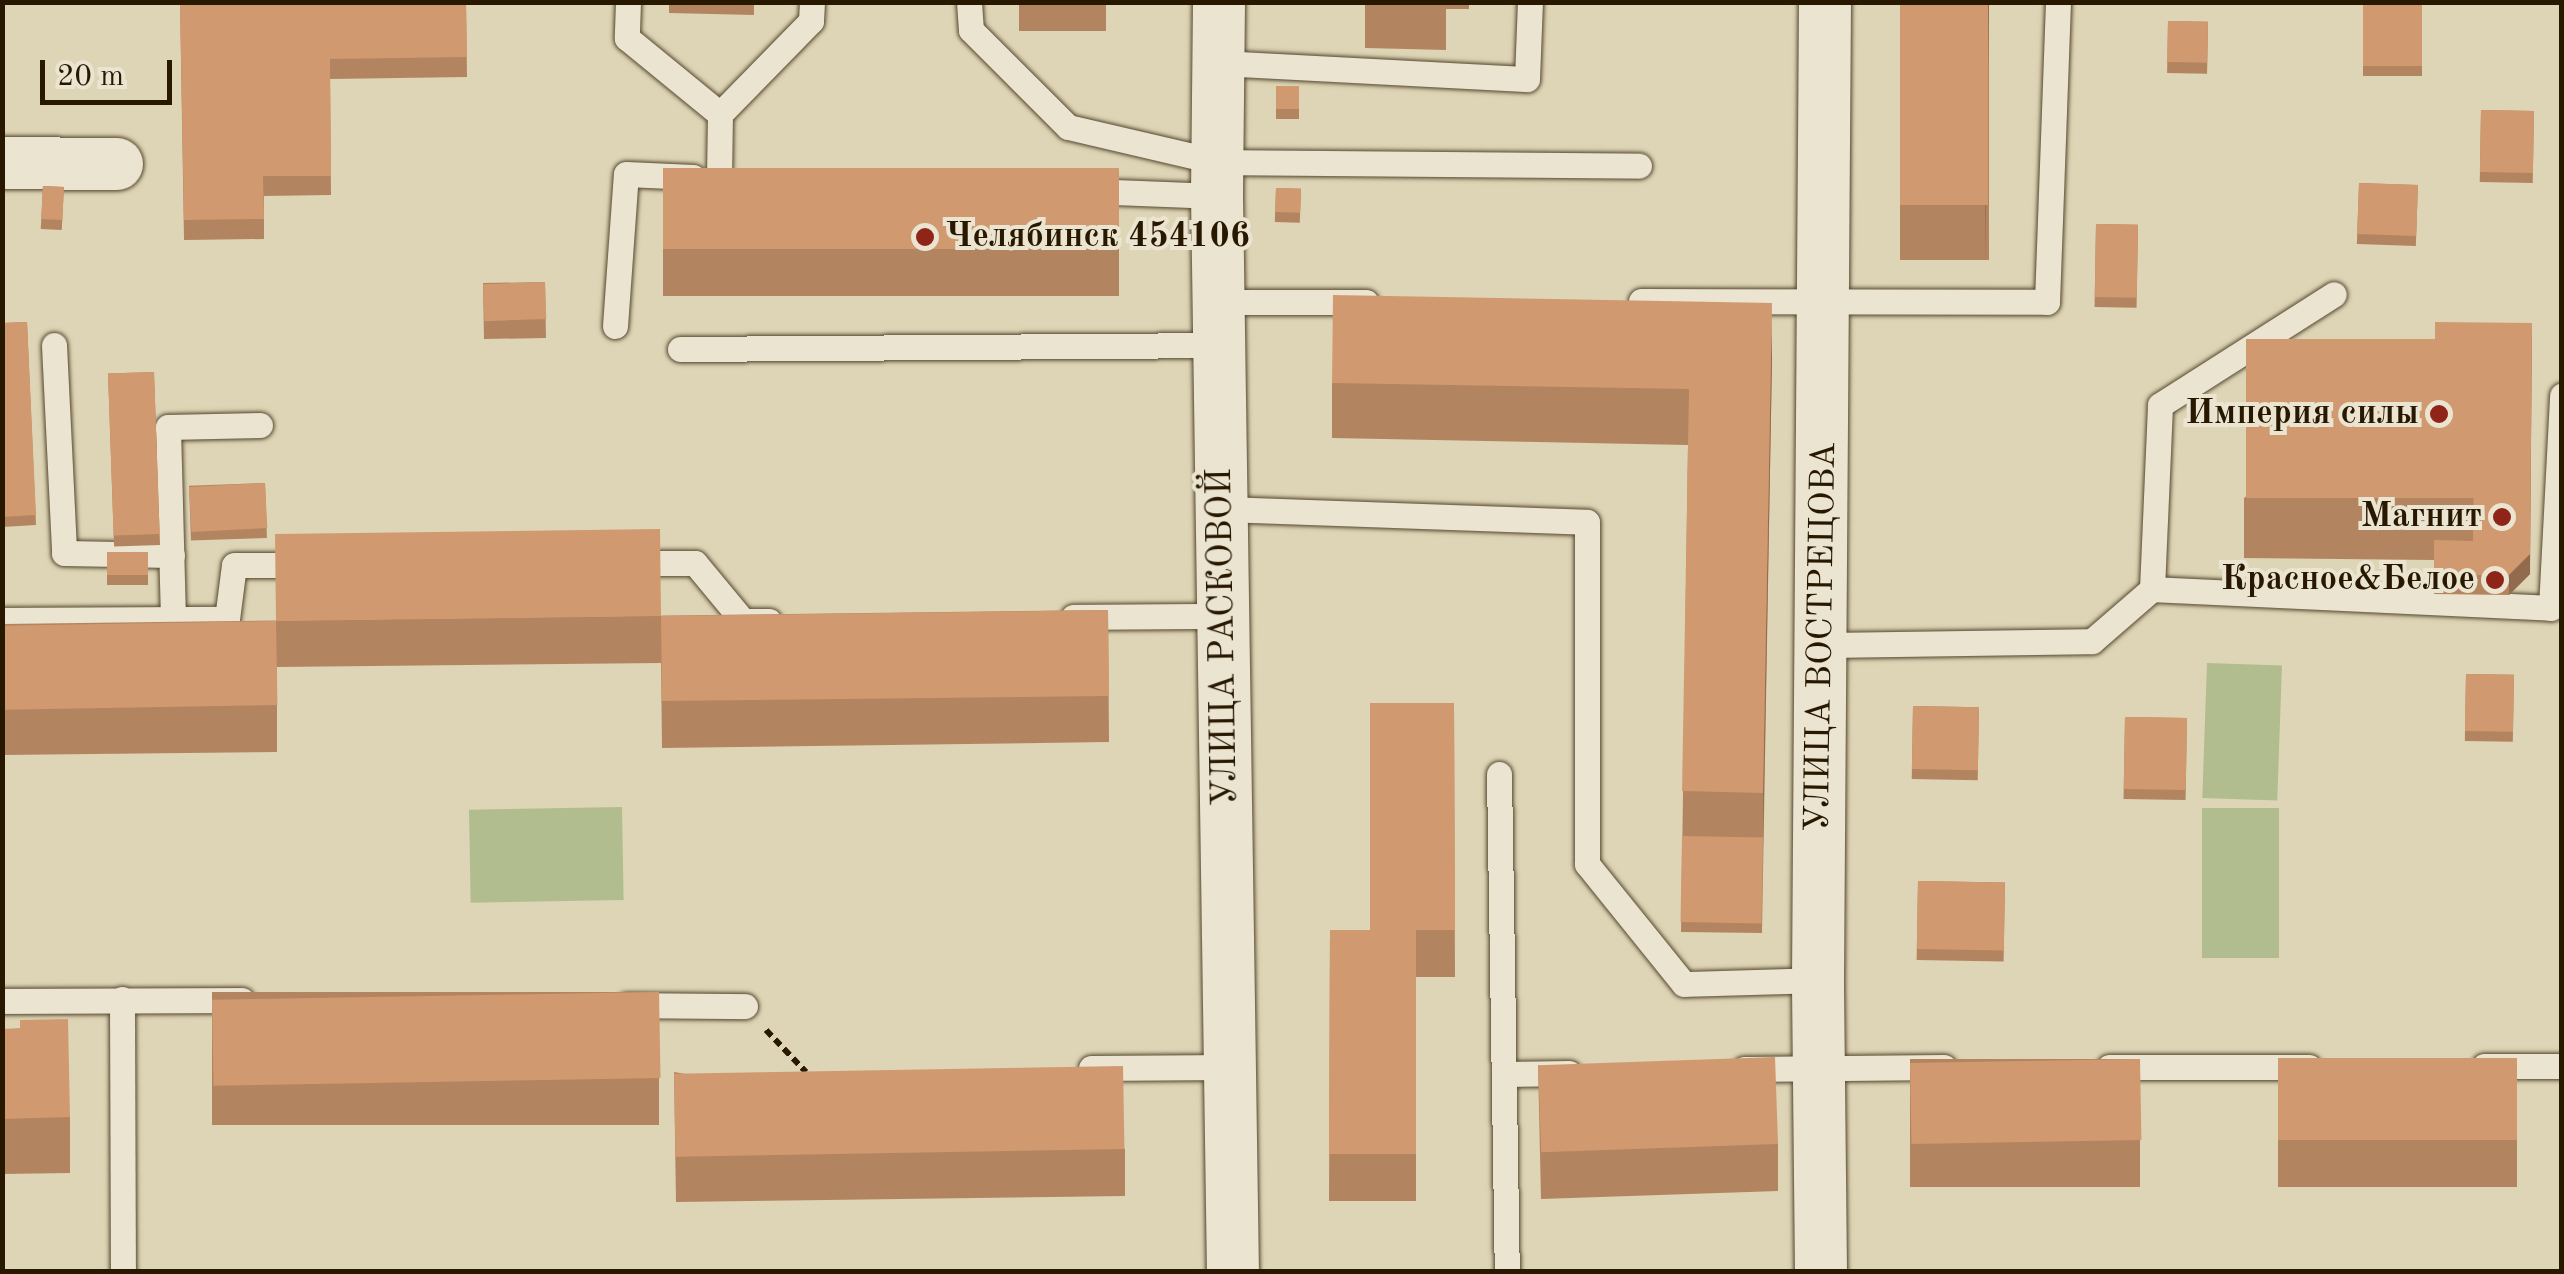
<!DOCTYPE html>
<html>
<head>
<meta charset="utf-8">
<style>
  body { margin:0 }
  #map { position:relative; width:2564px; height:1274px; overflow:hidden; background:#ded5b6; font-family:"Old Standard TT",serif }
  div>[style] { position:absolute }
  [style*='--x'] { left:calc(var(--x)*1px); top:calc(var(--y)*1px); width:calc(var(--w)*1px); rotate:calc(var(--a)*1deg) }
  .green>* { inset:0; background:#b1bd8e; transform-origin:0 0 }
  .path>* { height:6px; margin-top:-3px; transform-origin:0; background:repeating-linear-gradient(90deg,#281800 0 8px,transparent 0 13px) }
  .roads { filter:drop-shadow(0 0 2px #56472e) drop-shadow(0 0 2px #56472e) }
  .service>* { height:25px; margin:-12.5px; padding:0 12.5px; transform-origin:12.5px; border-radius:12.5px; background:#eae4d0 }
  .minor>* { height:52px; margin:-26px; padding:0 26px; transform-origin:26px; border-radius:26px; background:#eae4d0 }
  .wall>* { inset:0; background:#b38460; transform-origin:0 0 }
  .shaded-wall>* { inset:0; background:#926b4e }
  .building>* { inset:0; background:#d09970; transform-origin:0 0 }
  .dots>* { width:28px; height:28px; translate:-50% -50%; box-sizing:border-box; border:5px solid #eae4d0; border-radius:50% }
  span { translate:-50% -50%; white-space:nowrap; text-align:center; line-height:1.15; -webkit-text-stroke:8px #eae4d0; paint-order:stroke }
  .poi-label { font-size:35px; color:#281800; font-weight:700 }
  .left { translate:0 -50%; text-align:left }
  .right { translate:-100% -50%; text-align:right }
  .street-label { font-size:35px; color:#281800 }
  .frame { position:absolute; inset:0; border:5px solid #281800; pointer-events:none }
  .scale { position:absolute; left:40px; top:60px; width:132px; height:45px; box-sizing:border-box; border:5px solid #281800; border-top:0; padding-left:12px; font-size:30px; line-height:35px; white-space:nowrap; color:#281800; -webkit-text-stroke:8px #eae4d0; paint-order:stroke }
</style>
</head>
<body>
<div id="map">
  <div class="green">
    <i style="left:2207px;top:663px;width:75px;height:135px;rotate:2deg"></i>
    <i style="left:622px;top:807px;width:93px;height:153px;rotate:89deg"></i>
    <i style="left:2202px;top:808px;width:77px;height:150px"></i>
  </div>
  <div class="path">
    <i style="--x:766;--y:1030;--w:58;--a:46.4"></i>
  </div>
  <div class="roads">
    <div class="service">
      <i style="--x:628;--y:2;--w:36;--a:92"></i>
      <i style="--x:627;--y:38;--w:120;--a:39.3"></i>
      <i style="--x:720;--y:114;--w:130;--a:-45.6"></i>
      <i style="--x:811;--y:21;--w:19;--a:-87"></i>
      <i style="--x:969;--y:2;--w:28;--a:86"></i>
      <i style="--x:971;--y:30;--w:137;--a:45"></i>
      <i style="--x:1068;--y:127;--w:155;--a:13.1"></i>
      <i style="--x:1219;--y:162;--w:420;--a:0.5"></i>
      <i style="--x:1218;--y:63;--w:309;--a:3"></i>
      <i style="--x:1527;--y:79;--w:77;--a:-87.8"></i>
      <i style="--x:719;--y:178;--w:64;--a:-89.1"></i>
      <i style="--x:1088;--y:191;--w:129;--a:2.2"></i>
      <i style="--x:1641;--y:301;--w:406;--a:0.1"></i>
      <i style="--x:2047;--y:302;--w:300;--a:-87.9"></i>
      <i style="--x:1219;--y:302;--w:147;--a:0"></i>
      <i style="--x:615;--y:326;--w:152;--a:-85.9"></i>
      <i style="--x:626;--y:174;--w:67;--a:2.6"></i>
      <i style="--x:54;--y:345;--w:208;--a:87.2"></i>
      <i style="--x:64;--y:553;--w:108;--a:1.1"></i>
      <i style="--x:680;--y:349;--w:540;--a:-0.42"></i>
      <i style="--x:1222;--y:509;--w:365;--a:2"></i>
      <i style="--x:1587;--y:522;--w:342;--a:90"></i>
      <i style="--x:1587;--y:864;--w:154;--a:51.1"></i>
      <i style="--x:1684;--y:984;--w:134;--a:-1.7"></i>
      <i style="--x:626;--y:563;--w:69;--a:0"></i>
      <i style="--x:695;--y:563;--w:75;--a:50.4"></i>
      <i style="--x:743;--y:621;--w:26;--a:0"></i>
      <i style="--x:2152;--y:589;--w:184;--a:-87.5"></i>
      <i style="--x:2160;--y:405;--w:206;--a:-32.5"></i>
      <i style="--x:1073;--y:617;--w:150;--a:-0.4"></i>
      <i style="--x:173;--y:619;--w:192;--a:-91.5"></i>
      <i style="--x:168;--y:427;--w:92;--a:-1.2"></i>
      <i style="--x:2;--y:620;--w:225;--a:-0.3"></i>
      <i style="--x:227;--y:619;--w:54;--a:-82.6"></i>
      <i style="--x:234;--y:565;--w:72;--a:0"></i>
      <i style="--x:1822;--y:645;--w:270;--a:-0.8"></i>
      <i style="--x:2092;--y:641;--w:79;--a:-40.9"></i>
      <i style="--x:2152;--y:589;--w:399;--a:2.7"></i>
      <i style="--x:2551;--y:608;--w:213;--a:-87"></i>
      <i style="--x:1499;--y:774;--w:498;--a:89.1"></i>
      <i style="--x:122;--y:999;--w:273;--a:89.8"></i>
      <i style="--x:2;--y:1001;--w:240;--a:-0.2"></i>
      <i style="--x:627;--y:1005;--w:118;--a:0.5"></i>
      <i style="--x:2484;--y:1066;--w:78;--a:0"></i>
      <i style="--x:2109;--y:1067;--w:200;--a:0"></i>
      <i style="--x:1091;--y:1068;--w:139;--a:-0.4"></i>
      <i style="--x:1744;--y:1069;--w:200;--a:-0.6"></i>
      <i style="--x:1504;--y:1074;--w:65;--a:-0.9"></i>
    </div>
    <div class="minor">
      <i style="--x:1219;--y:2;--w:194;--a:90.6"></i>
      <i style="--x:1217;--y:196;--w:1076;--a:89.15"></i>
      <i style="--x:2;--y:163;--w:115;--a:0.5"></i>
      <i style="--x:1821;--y:1272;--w:292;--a:-90.6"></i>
      <i style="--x:1818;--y:980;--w:978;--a:-89.59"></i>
    </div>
  </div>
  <div class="wall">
    <i style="clip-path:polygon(180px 2px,466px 2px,467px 77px,330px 79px,331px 195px,264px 196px,264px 239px,184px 240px)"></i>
    <i style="clip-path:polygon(669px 2px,754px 2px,754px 15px,669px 13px)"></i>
    <i style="left:1019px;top:2px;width:87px;height:29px"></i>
    <i style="clip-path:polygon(1365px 2px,1469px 2px,1469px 9px,1446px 9px,1446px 50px,1365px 48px)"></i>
    <i style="left:1900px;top:2px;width:89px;height:258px"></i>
    <i style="left:2363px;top:2px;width:59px;height:74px"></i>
    <i style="left:2168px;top:21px;width:40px;height:52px;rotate:1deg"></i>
    <i style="left:1276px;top:86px;width:23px;height:33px"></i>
    <i style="left:2481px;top:110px;width:53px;height:72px;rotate:1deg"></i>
    <i style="left:663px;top:168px;width:456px;height:128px"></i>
    <i style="left:2359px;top:183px;width:59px;height:61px;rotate:2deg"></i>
    <i style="left:43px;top:186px;width:21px;height:43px;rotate:3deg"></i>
    <i style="left:1276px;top:188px;width:25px;height:34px;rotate:2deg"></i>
    <i style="left:2096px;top:224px;width:42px;height:83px;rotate:1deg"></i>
    <i style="left:545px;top:282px;width:56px;height:62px;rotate:89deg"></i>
    <i style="clip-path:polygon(27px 322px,36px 525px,2px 527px,2px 323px)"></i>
    <i style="clip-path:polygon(2435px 340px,2530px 574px,2509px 595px,2434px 594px,2434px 560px,2244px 558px,2244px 498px)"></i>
    <i style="clip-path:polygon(1772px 358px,1762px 933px,1681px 932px,1688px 445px,1332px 438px,1332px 383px)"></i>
    <i style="left:154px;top:372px;width:173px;height:46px;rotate:88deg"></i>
    <i style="left:265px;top:483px;width:55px;height:76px;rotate:88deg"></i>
    <i style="left:107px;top:552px;width:41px;height:33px"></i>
    <i style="clip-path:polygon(1108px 610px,1109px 742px,662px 748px,661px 663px,277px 667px,277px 752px,2px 755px,2px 624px)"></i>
    <i style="left:2466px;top:674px;width:48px;height:67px;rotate:1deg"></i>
    <i style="clip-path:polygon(1454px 703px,1455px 977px,1416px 977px,1416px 1201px,1329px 1201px,1330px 930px,1370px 930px)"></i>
    <i style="left:1913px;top:706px;width:66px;height:73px;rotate:1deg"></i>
    <i style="left:2125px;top:717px;width:62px;height:82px;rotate:1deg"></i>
    <i style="left:1918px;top:881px;width:87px;height:79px;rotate:1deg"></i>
    <i style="left:659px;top:992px;width:133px;height:447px;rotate:90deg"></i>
    <i style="clip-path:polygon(2px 1029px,70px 1117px,70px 1173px,2px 1174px)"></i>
    <i style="left:2278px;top:1058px;width:239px;height:129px"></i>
    <i style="left:2140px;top:1059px;width:128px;height:230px;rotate:90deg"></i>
    <i style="clip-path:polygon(1538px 1065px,1778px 1144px,1778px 1191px,1541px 1199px)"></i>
    <i style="clip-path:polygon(674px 1072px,1125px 1149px,1125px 1196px,676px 1202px)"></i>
  </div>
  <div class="shaded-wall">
    <i style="clip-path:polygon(1988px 2px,1989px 2px,1985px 262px,1985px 206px)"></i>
    <i style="clip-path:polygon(1772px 303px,1772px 358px,1763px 848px,1763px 793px)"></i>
    <i style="clip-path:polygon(2532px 323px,2530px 574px,2509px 595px,2509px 575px)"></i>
  </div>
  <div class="building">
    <i style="clip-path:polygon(180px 2px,466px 2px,467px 57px,330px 59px,331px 176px,263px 176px,264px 219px,184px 220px)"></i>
    <i style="left:1900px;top:2px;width:88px;height:203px"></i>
    <i style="left:2363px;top:2px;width:59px;height:64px"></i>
    <i style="left:2168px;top:21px;width:40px;height:41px;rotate:1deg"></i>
    <i style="left:1276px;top:86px;width:23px;height:23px"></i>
    <i style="left:2481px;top:110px;width:53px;height:62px;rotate:1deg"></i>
    <i style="left:663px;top:168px;width:456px;height:81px"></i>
    <i style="left:2359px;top:183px;width:59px;height:51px;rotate:2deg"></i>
    <i style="left:43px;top:186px;width:21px;height:33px;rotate:3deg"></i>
    <i style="left:1276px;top:188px;width:25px;height:24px;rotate:2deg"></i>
    <i style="left:2096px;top:224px;width:42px;height:73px;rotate:1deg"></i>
    <i style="left:545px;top:282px;width:37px;height:62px;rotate:88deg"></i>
    <i style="clip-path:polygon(1333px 295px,1772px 303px,1763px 793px,1682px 791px,1689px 389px,1332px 383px)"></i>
    <i style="clip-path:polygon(27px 322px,36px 515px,2px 517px,2px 323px)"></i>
    <i style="clip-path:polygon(2435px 322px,2532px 323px,2530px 554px,2509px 575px,2434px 575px,2434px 540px,2473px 541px,2475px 380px,2475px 340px,2435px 340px)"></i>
    <i style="left:2246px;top:339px;width:229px;height:159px"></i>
    <i style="left:154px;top:372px;width:162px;height:46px;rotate:88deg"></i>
    <i style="left:265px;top:483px;width:45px;height:76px;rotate:87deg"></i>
    <i style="clip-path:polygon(660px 529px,661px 616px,1108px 610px,1109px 696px,662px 701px,661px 616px,276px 621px,275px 534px)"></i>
    <i style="left:107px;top:552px;width:41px;height:23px"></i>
    <i style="left:276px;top:621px;width:84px;height:274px;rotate:89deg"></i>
    <i style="left:2466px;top:674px;width:48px;height:57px;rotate:1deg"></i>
    <i style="clip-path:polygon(1370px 703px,1454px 703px,1455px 930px,1416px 930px,1416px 1154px,1329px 1154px,1330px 930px,1370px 930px)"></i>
    <i style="left:1913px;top:706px;width:66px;height:63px;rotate:1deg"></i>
    <i style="left:2125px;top:717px;width:62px;height:72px;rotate:1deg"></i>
    <i style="left:1682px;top:836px;width:81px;height:86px;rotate:1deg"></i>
    <i style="left:1918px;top:881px;width:87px;height:68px;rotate:1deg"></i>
    <i style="left:659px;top:992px;width:86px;height:447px;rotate:89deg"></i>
    <i style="clip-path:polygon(68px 1019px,70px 1117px,2px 1119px,2px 1029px,20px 1028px,20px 1020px)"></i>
    <i style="left:1775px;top:1057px;width:87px;height:237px;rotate:88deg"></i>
    <i style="left:2278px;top:1058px;width:239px;height:82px"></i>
    <i style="left:2140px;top:1059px;width:81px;height:230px;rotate:89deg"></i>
    <i style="left:1123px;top:1066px;width:83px;height:449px;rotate:89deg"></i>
  </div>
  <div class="dots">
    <i style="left:925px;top:237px;background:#8f2418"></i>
    <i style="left:2439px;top:414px;background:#8f2418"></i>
    <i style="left:2502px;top:517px;background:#8f2418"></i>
    <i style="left:2495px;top:580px;background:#8f2418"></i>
  </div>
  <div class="poi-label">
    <span class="left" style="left:945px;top:237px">Челябинск 454106</span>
    <span class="right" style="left:2419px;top:414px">Империя силы</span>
    <span class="right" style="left:2482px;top:517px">Магнит</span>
    <span class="right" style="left:2475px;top:580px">Красное&amp;Белое</span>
  </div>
  <div class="street-label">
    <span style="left:1224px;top:637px;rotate:-91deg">УЛИЦА РАСКОВОЙ</span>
    <span style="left:1822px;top:637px;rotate:-89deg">УЛИЦА ВОСТРЕЦОВА</span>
  </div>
  <div class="frame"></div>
  <div class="scale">20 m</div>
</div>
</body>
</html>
